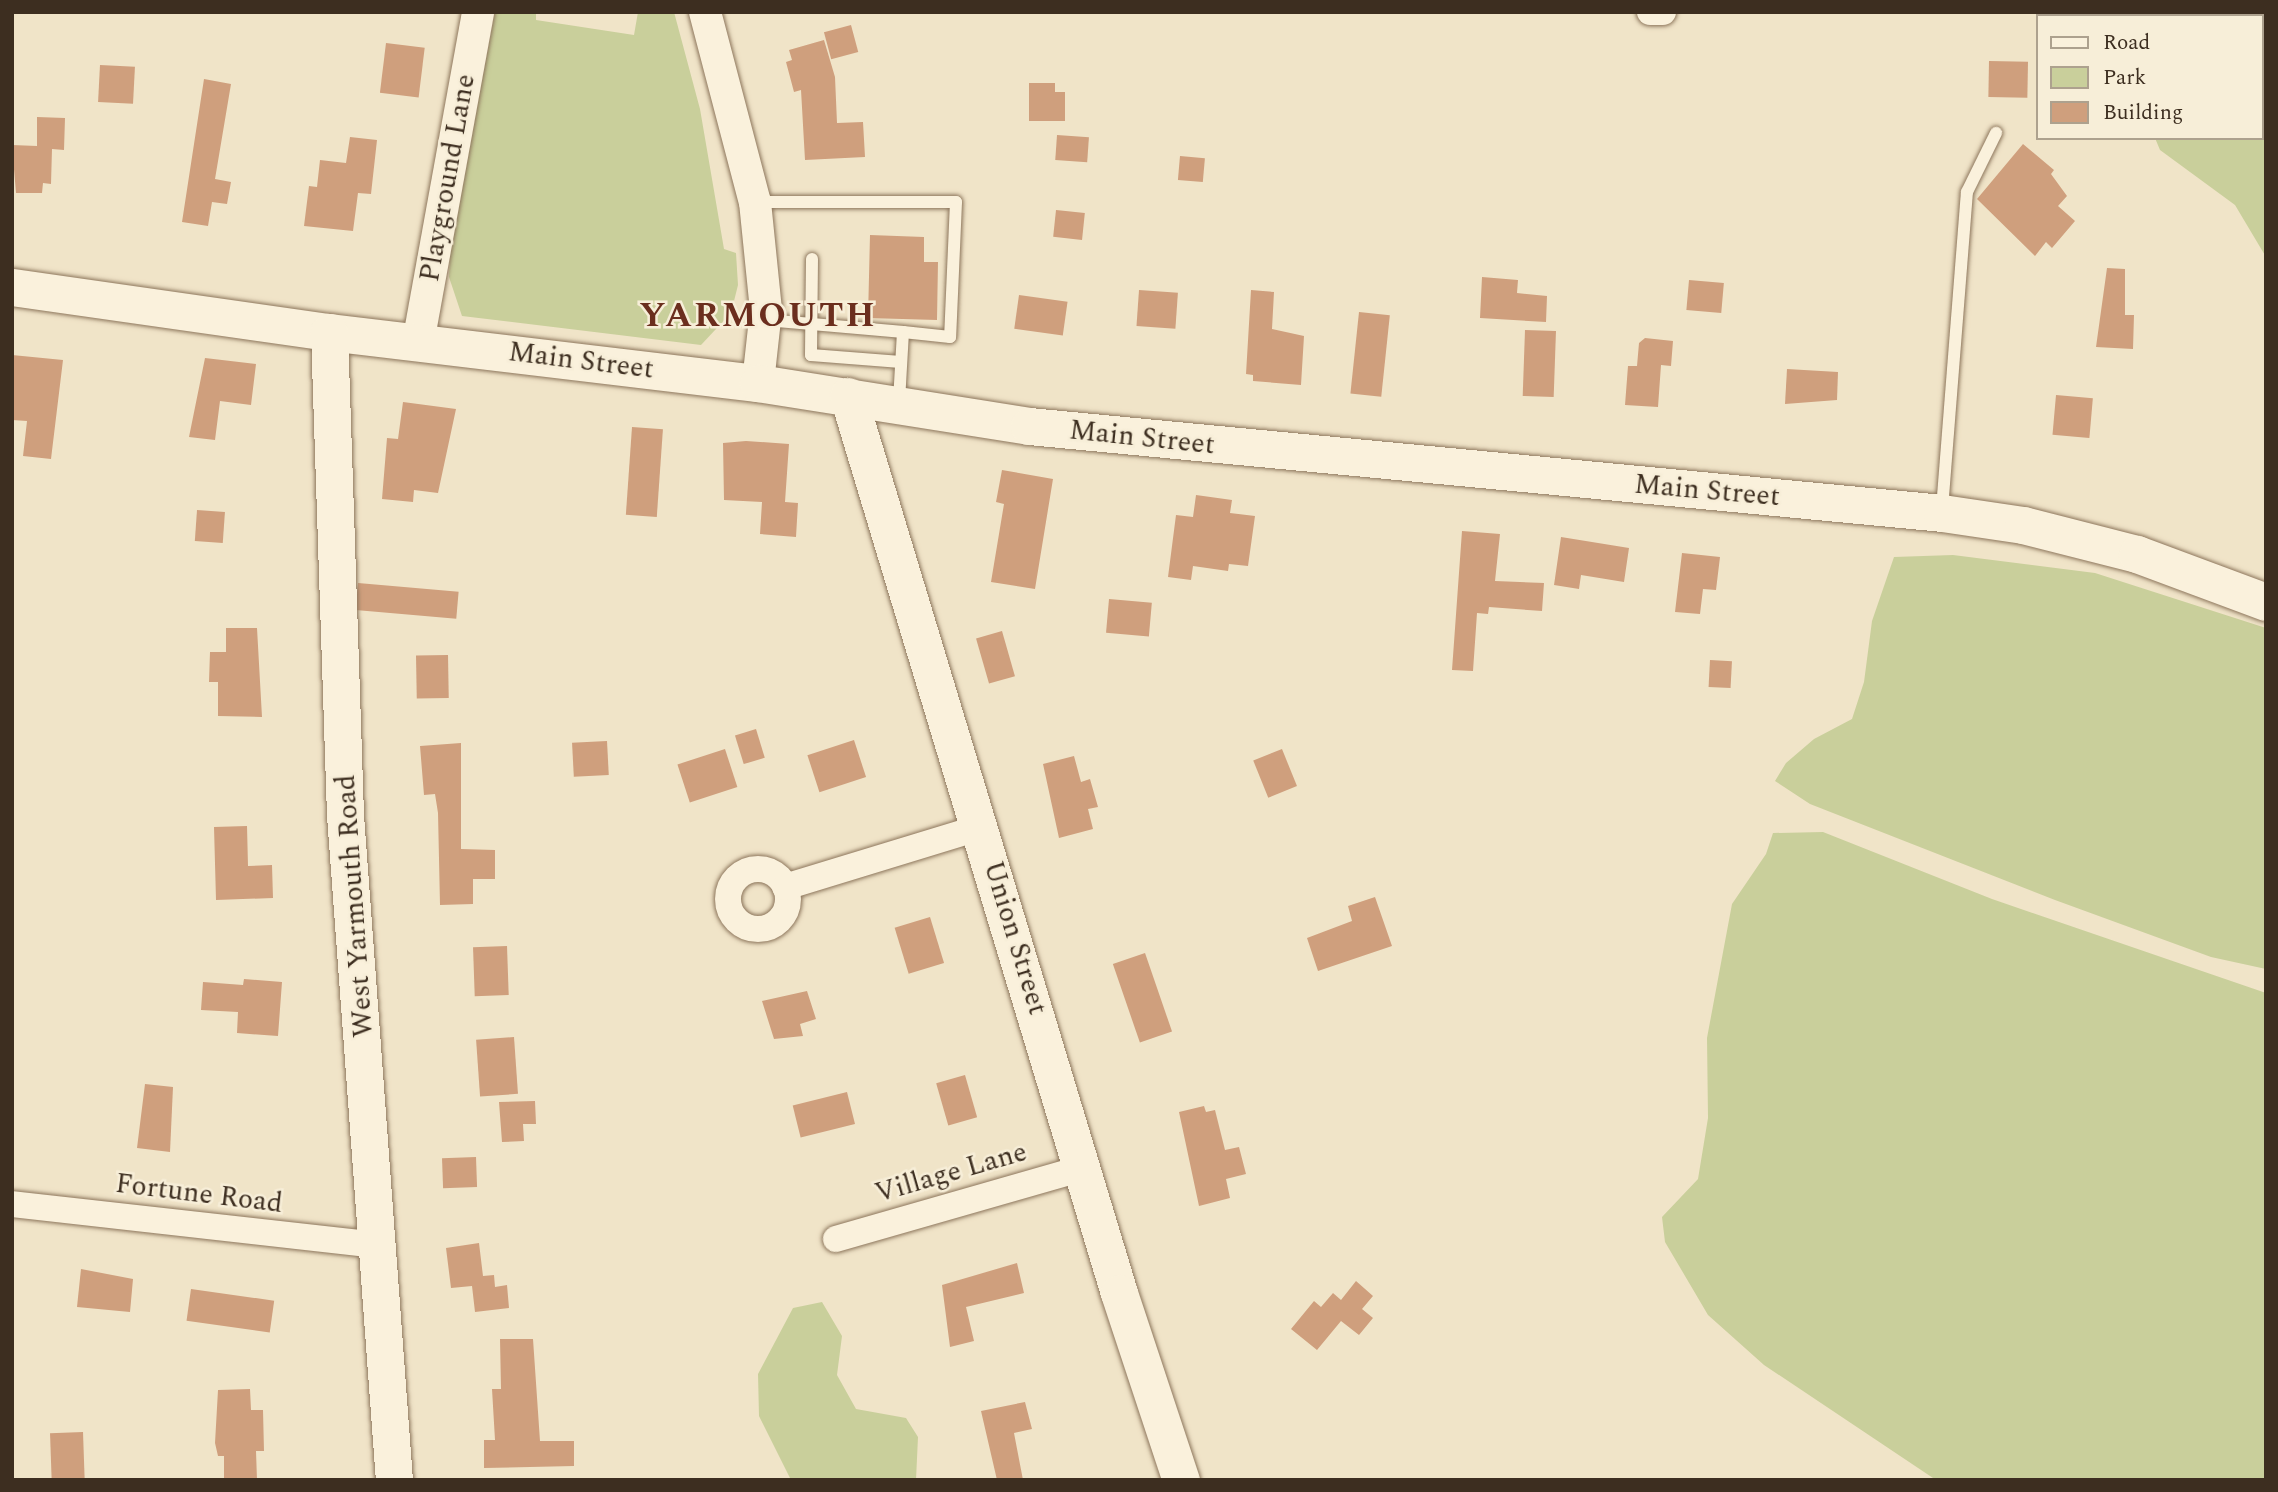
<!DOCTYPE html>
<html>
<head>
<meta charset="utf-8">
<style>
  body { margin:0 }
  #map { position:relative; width:2278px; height:1492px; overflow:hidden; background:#f0e4c8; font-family:Spectral,serif }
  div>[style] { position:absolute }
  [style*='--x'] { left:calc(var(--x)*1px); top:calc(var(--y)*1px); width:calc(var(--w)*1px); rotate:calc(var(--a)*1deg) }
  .green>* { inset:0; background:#c9cf9b }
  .building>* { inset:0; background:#cf9f7d; transform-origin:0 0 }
  .roads { filter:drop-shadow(0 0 2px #8d765c) drop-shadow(0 0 2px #8d765c) }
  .service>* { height:12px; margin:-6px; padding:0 6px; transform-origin:6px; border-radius:6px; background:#faf1dc }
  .minor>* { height:26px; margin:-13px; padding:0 13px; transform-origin:13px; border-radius:13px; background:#faf1dc }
  .minor>.ring { margin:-13px; padding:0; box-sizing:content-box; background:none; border:26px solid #faf1dc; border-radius:50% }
  .tertiary>* { height:32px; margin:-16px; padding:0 16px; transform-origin:16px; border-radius:16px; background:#faf1dc }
  .secondary>* { height:37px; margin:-18.5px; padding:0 18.5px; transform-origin:18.5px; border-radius:18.5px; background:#faf1dc }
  span { translate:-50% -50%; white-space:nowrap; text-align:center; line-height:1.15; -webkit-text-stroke:5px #f7eed8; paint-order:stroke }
  .street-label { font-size:28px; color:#3d2e20 }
  .district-label { font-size:35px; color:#6b2e1e; font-weight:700; letter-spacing:2px }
  .frame { position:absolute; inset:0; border:14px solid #3d2e20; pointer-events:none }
  .legend { position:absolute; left:2036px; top:14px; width:228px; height:126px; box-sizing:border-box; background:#f7eed8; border:2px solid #ada18e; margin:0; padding:9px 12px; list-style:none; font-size:21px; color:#3d2e20 }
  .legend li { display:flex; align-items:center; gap:14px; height:35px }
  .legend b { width:35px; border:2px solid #ada18e }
</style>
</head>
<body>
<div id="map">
  <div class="green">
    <i style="clip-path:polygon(495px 12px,536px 12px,536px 20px,634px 35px,638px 12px,674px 12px,700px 109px,724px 249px,736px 253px,738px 285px,731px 313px,701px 345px,462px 316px,449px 277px,451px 239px)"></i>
    <i style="clip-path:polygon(2088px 12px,2266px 12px,2266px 257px,2235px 205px,2160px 150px,2155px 138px,2262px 138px,2262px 16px)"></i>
    <i style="clip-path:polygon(1953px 555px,2095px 573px,2266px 628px,2266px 969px,2211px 957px,2055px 900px,1810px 804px,1775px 781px,1786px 763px,1814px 739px,1852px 719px,1864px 682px,1872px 621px,1894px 557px)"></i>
    <i style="clip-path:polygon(1823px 832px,1992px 899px,2266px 993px,2266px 1480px,1936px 1480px,1764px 1365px,1708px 1315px,1665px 1242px,1662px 1217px,1698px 1179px,1708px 1118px,1707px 1038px,1732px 904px,1766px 854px,1773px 833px)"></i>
    <i style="clip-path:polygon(822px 1302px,842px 1336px,837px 1375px,856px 1409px,906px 1418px,918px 1437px,916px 1480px,791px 1480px,759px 1416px,758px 1374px,793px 1308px)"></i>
  </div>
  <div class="building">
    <i style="left:851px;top:25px;width:28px;height:28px;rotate:75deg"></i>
    <i style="clip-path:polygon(824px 40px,835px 77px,837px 123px,863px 122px,865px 157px,805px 160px,801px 90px,794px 92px,786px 62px,792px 60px,789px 50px)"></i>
    <i style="left:386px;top:43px;width:39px;height:50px;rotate:7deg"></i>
    <i style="left:1989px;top:61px;width:39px;height:36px;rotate:1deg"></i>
    <i style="left:100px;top:65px;width:35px;height:37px;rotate:3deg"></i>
    <i style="clip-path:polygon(204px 79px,231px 84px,215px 179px,231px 182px,227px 204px,212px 202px,208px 226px,182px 222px)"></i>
    <i style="clip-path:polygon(1029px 83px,1055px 83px,1055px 92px,1065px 92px,1065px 121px,1029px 121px)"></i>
    <i style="clip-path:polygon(37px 117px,65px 118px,64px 150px,52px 149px,51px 184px,43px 183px,42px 193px,16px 193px,12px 145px,37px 146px)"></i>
    <i style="left:1057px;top:135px;width:32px;height:25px;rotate:4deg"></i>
    <i style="clip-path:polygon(350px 137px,377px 140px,371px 194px,358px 193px,353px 231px,304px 226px,309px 186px,317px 187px,320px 160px,346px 163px)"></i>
    <i style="clip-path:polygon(2023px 144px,2054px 170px,2051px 174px,2067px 196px,2058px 206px,2075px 221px,2052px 248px,2046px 242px,2035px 256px,1977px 199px)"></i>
    <i style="left:1180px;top:156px;width:25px;height:24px;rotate:5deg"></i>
    <i style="left:1056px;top:210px;width:29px;height:27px;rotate:6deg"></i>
    <i style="clip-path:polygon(870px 235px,924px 237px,924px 262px,938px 262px,937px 320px,868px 318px)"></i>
    <i style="clip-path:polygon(2107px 268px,2125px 269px,2125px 315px,2134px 315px,2133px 349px,2096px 347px)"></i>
    <i style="clip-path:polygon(1482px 277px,1518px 280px,1517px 293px,1547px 296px,1546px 322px,1480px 318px)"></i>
    <i style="left:1689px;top:280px;width:35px;height:30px;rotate:5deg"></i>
    <i style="left:1139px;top:290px;width:39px;height:36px;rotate:4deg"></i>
    <i style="clip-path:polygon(1251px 290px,1274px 292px,1272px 329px,1304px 336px,1301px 385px,1253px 381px,1253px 375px,1246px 374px)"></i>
    <i style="left:1019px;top:295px;width:49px;height:34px;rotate:8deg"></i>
    <i style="left:1359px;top:312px;width:31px;height:82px;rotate:6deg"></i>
    <i style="left:1525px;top:330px;width:31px;height:66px;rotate:2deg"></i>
    <i style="clip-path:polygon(1645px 338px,1673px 341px,1671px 366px,1661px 365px,1658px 407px,1625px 405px,1628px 366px,1637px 366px,1639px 343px)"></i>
    <i style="clip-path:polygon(12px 355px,63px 360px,51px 459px,23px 456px,27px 421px,12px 420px)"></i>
    <i style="clip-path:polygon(205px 358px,256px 364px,251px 405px,220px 401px,215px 440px,189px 437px)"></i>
    <i style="clip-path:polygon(1787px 369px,1838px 372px,1837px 400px,1785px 404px)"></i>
    <i style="left:2056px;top:395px;width:37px;height:40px;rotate:5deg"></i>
    <i style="clip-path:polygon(403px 402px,456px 409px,438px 493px,414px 490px,413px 502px,382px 499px,387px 438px,398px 439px)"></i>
    <i style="left:632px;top:427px;width:31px;height:88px;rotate:4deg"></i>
    <i style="clip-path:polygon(746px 441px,789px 444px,785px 502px,798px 503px,796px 537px,760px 534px,762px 502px,724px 500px,723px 443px)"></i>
    <i style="clip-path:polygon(1002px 470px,1053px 479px,1035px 589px,991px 582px,1004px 504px,996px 502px)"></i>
    <i style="clip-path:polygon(1196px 495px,1232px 500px,1230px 513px,1255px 516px,1248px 566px,1229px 564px,1228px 571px,1193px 566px,1191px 580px,1168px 577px,1176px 515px,1193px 517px)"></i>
    <i style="left:197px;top:510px;width:28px;height:31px;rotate:4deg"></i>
    <i style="clip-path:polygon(1462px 531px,1500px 534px,1495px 581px,1544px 583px,1542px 611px,1489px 607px,1488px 614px,1477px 613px,1473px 671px,1452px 670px)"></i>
    <i style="clip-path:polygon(1561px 537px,1629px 548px,1624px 582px,1581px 575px,1579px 589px,1554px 585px)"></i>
    <i style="clip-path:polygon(1682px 553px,1720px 557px,1716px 590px,1703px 589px,1700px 614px,1675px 612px)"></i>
    <i style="left:358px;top:583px;width:101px;height:27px;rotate:5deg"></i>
    <i style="left:1109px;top:599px;width:43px;height:34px;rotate:5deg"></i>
    <i style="clip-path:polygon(226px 628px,257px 628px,262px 717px,218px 716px,218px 682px,209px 682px,210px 652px,226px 652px)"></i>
    <i style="left:1002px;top:631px;width:47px;height:27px;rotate:74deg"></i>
    <i style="left:448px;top:655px;width:43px;height:32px;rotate:89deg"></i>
    <i style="left:1710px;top:660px;width:22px;height:27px;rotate:3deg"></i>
    <i style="left:756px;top:729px;width:30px;height:22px;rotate:73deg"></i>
    <i style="left:854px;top:740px;width:39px;height:49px;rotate:72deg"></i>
    <i style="left:607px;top:741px;width:34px;height:35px;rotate:87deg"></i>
    <i style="clip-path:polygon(461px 743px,461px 849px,495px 850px,495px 879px,473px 879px,473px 904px,440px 905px,438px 813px,435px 794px,424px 795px,420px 746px)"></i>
    <i style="left:725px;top:749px;width:40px;height:50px;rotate:72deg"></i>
    <i style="left:1282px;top:749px;width:40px;height:31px;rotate:68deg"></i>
    <i style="clip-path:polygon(1074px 756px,1081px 782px,1090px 779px,1098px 807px,1088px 809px,1093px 829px,1059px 838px,1043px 764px)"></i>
    <i style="clip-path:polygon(247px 826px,248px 866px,272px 865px,273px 898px,216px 900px,214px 827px)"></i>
    <i style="clip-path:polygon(1375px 897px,1392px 946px,1318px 971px,1307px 938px,1352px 921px,1348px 906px)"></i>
    <i style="left:930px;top:917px;width:48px;height:37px;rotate:73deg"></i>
    <i style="left:507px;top:946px;width:49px;height:34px;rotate:88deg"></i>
    <i style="left:1145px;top:953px;width:83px;height:34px;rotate:71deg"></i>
    <i style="clip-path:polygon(244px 979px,282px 982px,278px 1036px,237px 1033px,238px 1012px,201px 1010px,203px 982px,243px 985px)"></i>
    <i style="clip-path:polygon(807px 991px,816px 1019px,800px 1024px,803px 1036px,774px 1039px,762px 1001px)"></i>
    <i style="left:514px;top:1037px;width:57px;height:38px;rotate:86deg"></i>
    <i style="left:965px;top:1075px;width:44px;height:30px;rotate:74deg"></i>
    <i style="clip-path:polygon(145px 1084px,173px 1087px,170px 1152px,137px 1148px)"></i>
    <i style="left:847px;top:1092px;width:33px;height:56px;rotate:76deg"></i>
    <i style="clip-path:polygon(535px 1101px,536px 1124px,523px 1124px,524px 1141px,502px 1142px,499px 1102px)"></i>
    <i style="clip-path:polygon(1204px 1106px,1206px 1112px,1215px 1110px,1225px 1150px,1239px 1147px,1246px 1174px,1226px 1179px,1230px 1198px,1199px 1206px,1179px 1112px)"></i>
    <i style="left:476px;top:1157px;width:30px;height:34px;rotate:88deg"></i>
    <i style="clip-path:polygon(479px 1243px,483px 1276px,494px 1275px,495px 1287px,507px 1285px,509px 1308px,475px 1312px,472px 1286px,451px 1288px,446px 1248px)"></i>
    <i style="clip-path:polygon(1017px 1263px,1024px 1293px,966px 1307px,974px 1341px,950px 1347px,942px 1285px)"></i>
    <i style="clip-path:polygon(81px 1269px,133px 1279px,130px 1312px,77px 1307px)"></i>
    <i style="clip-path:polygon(1356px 1281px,1373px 1296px,1362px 1309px,1373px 1318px,1359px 1335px,1341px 1321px,1317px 1350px,1291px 1329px,1314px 1301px,1321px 1307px,1333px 1293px,1341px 1300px)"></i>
    <i style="left:191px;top:1289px;width:84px;height:32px;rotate:8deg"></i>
    <i style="clip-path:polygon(500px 1339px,533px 1339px,540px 1441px,574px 1441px,574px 1466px,484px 1468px,484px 1440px,495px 1440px,492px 1389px,501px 1389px)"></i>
    <i style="clip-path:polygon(250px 1389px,251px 1410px,263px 1410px,264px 1451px,256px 1451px,257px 1480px,224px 1480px,224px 1456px,218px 1456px,215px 1443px,218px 1390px)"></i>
    <i style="clip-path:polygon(1025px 1402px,1032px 1429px,1014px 1433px,1023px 1480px,997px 1480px,981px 1411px)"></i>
    <i style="left:83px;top:1432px;width:48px;height:33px;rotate:88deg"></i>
  </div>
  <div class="roads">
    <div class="service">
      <i style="--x:756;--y:202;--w:200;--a:0"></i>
      <i style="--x:956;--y:202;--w:135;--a:92.5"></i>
      <i style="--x:950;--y:337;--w:47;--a:-173.9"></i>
      <i style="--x:812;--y:259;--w:96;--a:90.6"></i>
      <i style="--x:811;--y:355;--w:90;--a:4.4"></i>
      <i style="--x:766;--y:320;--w:138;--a:5"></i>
      <i style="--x:903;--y:332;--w:69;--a:93.3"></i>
      <i style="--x:1942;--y:509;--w:318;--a:-85.5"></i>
      <i style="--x:1967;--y:192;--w:66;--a:-63.8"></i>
    </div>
    <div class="minor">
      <i style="--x:1650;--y:12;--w:13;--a:0"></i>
      <i class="ring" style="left:728px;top:869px;width:34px;height:34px"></i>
      <i style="--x:785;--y:887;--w:205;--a:-17"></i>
      <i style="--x:12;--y:1204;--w:368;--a:6.4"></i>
      <i style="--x:836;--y:1239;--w:257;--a:-16"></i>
    </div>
    <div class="tertiary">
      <i style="--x:705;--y:12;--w:196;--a:75.3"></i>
      <i style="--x:755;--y:202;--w:109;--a:84.2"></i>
      <i style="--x:766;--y:310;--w:73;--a:96.3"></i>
      <i style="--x:418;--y:343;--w:336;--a:-79.7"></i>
    </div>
    <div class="secondary">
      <i style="--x:12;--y:287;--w:320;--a:8.1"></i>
      <i style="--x:329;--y:332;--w:432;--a:6.8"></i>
      <i style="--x:758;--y:383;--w:274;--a:9"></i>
      <i style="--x:1029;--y:426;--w:917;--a:5.44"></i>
      <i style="--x:1942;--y:513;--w:82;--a:8.4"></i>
      <i style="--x:2023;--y:525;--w:118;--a:14.3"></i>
      <i style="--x:2137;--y:554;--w:138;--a:20.4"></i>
      <i style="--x:329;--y:332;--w:483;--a:88.1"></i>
      <i style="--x:345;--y:815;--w:667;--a:85.79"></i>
      <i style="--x:848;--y:396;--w:937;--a:73.19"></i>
      <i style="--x:1119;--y:1293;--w:197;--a:71.7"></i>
    </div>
  </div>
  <div class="street-label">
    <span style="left:448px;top:178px;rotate:-80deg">Playground Lane</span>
    <span style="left:581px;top:361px;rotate:7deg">Main Street</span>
    <span style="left:1142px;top:438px;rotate:6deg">Main Street</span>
    <span style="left:1707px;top:491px;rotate:5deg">Main Street</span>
    <span style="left:355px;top:906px;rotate:-94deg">West Yarmouth Road</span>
    <span style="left:1015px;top:938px;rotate:73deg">Union Street</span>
    <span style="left:951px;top:1173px;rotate:-16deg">Village Lane</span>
    <span style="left:199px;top:1194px;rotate:7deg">Fortune Road</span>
  </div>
  <div class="district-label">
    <span style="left:758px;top:316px">YARMOUTH</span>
  </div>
  <div class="frame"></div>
  <ul class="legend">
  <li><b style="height:9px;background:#faf1dc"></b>Road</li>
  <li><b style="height:19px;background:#c9cf9b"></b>Park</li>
  <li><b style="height:19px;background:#cf9f7d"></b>Building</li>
  </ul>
</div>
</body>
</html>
